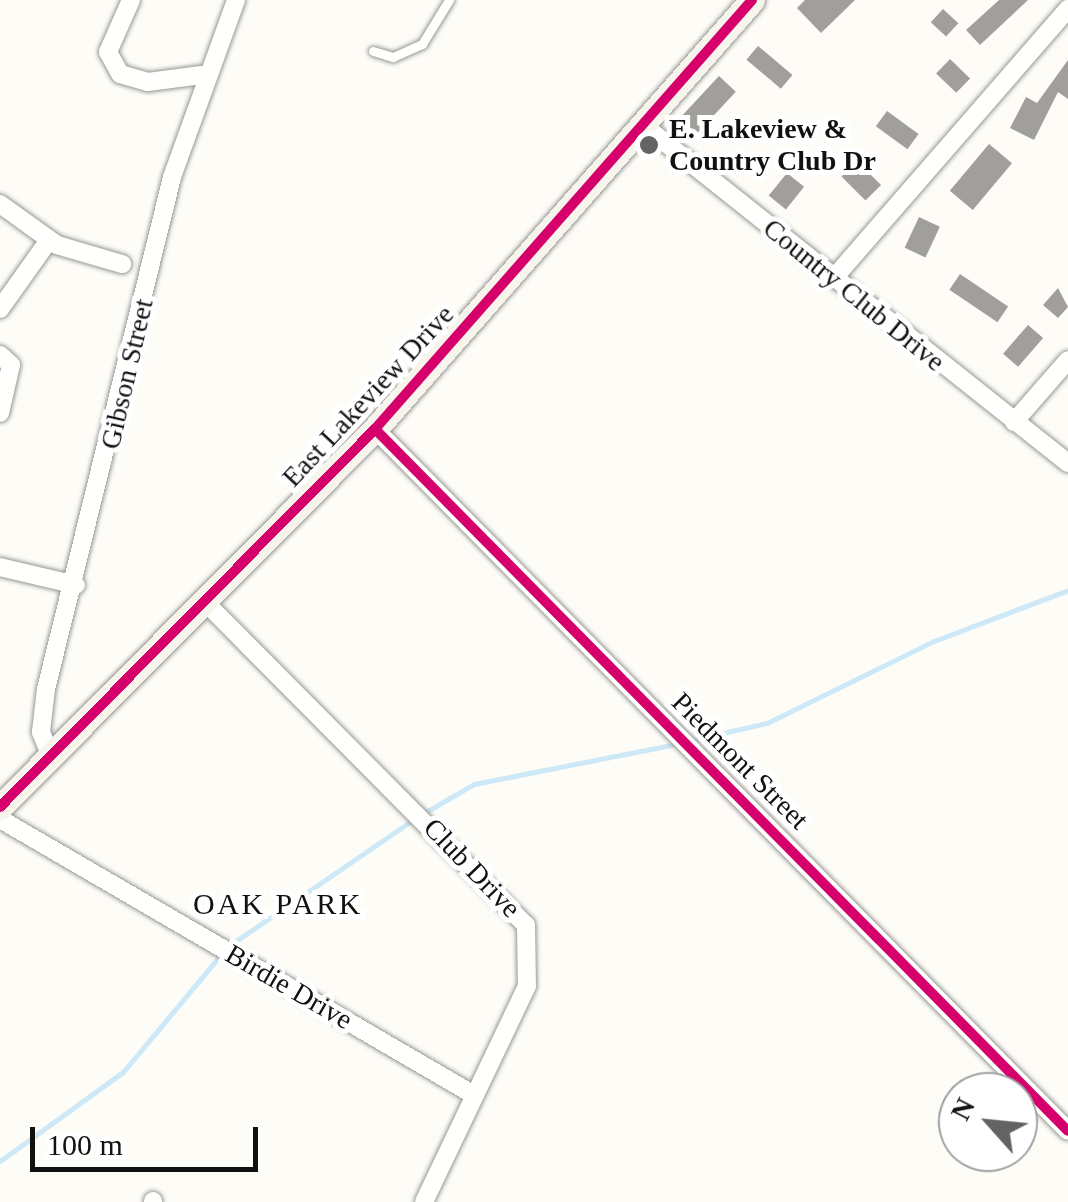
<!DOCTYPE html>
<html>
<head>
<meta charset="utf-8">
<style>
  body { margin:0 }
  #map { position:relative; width:1068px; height:1202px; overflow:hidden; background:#fdfcf7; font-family:Georgia,serif }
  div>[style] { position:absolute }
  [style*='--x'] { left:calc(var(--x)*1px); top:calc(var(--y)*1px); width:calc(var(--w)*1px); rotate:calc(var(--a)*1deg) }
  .stream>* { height:5px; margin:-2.5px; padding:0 2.5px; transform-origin:2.5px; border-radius:2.5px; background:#cde8f7 }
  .building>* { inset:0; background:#a19f9c; transform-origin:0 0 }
  .roads { filter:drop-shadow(0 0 2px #979795) drop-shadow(0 0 2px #979795) }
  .lane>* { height:9px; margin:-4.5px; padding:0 4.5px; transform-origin:4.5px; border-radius:4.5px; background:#fffffe }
  .street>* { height:18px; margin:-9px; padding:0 9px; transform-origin:9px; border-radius:9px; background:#fffffe }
  .secondary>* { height:25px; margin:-12.5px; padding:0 12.5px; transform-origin:12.5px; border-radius:12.5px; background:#f6f4eb }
  .cycleway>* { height:10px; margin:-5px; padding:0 5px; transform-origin:5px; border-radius:5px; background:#d6006c }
  .dots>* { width:28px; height:28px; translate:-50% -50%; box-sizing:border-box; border:5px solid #fff; border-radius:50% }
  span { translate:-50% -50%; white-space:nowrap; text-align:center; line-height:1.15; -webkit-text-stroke:10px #fff; paint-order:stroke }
  .poi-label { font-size:28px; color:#111; font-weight:700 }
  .left { translate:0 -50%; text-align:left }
  .street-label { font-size:28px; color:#111 }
  .neighbourhood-label { font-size:30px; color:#111; letter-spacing:2.5px }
  .north { position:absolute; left:938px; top:1072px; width:100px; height:100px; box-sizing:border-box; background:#fff; border:2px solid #a0a0a0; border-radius:50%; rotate:297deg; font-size:28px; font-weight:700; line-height:40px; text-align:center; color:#111 }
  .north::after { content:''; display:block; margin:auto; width:35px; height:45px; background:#646362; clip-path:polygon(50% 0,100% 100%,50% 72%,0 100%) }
  .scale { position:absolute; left:30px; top:1127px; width:228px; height:45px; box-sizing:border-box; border:5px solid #111; border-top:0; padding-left:12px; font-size:30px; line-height:35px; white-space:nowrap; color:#111; -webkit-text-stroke:8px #fff; paint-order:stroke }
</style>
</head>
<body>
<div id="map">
  <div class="stream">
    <i style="--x:692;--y:740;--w:77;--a:-12.8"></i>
    <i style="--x:767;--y:723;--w:186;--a:-26.2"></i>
    <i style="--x:934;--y:641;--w:143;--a:-20.8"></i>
    <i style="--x:424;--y:813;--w:58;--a:-30.1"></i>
    <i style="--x:474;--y:784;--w:206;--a:-11.2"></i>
    <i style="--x:230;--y:945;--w:223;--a:-34.4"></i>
    <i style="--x:0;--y:1161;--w:152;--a:-35.9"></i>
    <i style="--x:123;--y:1072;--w:155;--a:-50.2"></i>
  </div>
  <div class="building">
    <i style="clip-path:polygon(805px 0,855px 0,821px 33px,797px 8px)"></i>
    <i style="clip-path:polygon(999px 0,1028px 0,980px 45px,966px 30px)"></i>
    <i style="left:943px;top:9px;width:21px;height:18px;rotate:43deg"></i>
    <i style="left:758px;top:46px;width:45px;height:18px;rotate:40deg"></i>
    <i style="left:950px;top:59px;width:28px;height:20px;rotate:44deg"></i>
    <i style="clip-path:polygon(1068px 60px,1068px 99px,1058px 92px,1034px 140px,1010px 128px,1026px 97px,1037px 103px)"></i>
    <i style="left:719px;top:76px;width:23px;height:70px;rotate:43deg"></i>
    <i style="left:887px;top:111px;width:39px;height:19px;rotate:36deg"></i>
    <i style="left:989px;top:144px;width:30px;height:61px;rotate:40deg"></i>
    <i style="left:857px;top:161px;width:34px;height:22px;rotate:45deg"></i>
    <i style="left:787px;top:173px;width:22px;height:29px;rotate:39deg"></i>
    <i style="left:919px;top:217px;width:23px;height:34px;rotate:25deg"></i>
    <i style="left:960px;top:274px;width:58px;height:19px;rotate:34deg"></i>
    <i style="clip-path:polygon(1058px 288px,1068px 307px,1058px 318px,1043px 305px)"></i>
    <i style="left:1028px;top:325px;width:20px;height:38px;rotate:41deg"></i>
  </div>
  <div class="roads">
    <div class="lane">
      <i style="--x:373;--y:51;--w:21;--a:17"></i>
      <i style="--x:393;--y:57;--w:32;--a:-24"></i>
      <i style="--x:422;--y:44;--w:52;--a:-58.5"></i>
    </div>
    <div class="street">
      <i style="--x:131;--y:0;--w:57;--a:113.9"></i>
      <i style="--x:108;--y:52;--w:25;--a:61"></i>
      <i style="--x:120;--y:74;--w:29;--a:16"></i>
      <i style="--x:148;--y:82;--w:54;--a:-7.4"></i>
      <i style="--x:643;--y:125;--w:543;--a:38.5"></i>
      <i style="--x:0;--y:204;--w:70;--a:35.7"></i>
      <i style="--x:57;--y:245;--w:68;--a:16.3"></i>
      <i style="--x:833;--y:279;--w:358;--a:-49"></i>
      <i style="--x:0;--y:309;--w:85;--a:-54.6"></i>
      <i style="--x:0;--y:355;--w:15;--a:42"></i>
      <i style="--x:11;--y:365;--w:49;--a:102.9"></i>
      <i style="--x:1014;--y:422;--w:82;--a:-48.9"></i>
      <i style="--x:375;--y:429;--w:986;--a:45.37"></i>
      <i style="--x:0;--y:567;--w:78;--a:13.3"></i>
      <i style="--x:203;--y:600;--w:458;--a:45.2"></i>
      <i style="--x:526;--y:925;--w:61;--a:89.1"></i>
      <i style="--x:527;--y:986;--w:239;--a:115.5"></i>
      <i style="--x:49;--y:752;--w:22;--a:-112"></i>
      <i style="--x:41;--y:732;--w:43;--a:-83.4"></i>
      <i style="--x:46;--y:689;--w:527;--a:-76.17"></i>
      <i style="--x:172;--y:177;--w:188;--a:-70.1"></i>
      <i style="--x:0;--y:819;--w:548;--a:30.21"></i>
      <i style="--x:153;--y:1201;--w:1;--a:90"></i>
    </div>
    <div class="secondary">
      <i style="--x:0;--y:807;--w:532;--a:-45.23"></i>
      <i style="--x:375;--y:429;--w:571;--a:-48.69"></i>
    </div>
  </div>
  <div class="cycleway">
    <i style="--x:375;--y:429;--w:986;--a:45.37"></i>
    <i style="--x:0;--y:807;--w:532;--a:-45.23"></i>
    <i style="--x:375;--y:429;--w:571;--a:-48.69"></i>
  </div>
  <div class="dots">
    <i style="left:649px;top:145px;background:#646362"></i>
  </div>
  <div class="poi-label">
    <span class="left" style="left:669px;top:145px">E. Lakeview &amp;<br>Country Club Dr</span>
  </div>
  <div class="street-label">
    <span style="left:854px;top:295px;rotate:39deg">Country Club Drive</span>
    <span style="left:127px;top:374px;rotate:-77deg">Gibson Street</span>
    <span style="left:368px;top:396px;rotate:-47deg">East Lakeview Drive</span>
    <span style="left:740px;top:761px;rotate:45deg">Piedmont Street</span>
    <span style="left:472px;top:868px;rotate:46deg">Club Drive</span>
    <span style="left:289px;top:987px;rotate:30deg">Birdie Drive</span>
  </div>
  <div class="neighbourhood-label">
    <span style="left:278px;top:904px">OAK PARK</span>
  </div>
  <div class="north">N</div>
  <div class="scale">100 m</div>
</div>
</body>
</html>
